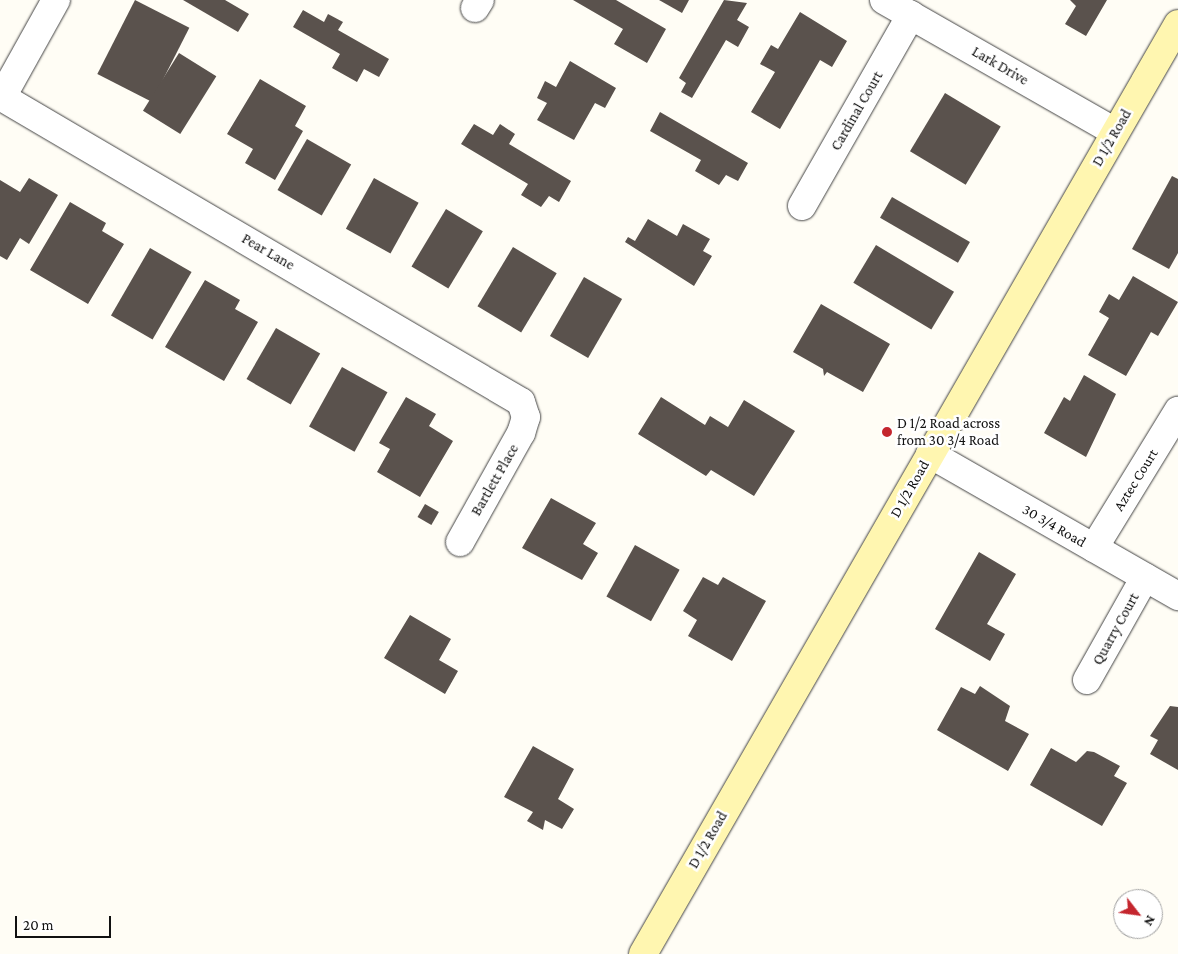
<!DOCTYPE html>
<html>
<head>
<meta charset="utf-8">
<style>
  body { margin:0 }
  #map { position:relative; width:1178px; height:954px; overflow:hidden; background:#fffdf5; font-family:"Crimson Pro",serif }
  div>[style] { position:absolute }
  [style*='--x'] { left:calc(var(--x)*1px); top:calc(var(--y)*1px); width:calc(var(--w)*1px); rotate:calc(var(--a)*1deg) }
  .building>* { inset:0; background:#5a524d; transform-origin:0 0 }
  .roads { filter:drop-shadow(0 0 1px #444) drop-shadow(0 0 1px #444) }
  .minor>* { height:28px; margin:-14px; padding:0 14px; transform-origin:14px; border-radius:14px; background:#fff }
  .secondary>* { height:28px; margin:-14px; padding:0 14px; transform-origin:14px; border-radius:14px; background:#fff6b0 }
  .dots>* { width:14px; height:14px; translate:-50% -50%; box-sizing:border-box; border:2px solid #fff; border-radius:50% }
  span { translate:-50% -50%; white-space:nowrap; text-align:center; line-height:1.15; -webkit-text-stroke:5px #fff; paint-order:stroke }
  .street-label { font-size:15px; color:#111 }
  .poi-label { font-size:15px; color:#111 }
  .left { translate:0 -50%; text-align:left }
  .north { position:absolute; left:1113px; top:889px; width:50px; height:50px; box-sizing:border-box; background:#fff; border:1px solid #a0a0a0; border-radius:50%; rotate:120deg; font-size:14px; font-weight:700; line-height:20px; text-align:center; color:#111 }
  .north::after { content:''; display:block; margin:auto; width:18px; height:22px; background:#c4262e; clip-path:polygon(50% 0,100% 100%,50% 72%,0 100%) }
  .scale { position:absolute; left:15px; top:916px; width:96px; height:22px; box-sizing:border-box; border:2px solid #111; border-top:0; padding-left:6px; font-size:15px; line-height:18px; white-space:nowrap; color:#111; -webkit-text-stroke:4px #fff; paint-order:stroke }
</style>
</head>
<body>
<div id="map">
  <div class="building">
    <i style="left:135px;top:0;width:61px;height:83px;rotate:27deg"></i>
    <i style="clip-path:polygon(183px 0,225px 0,249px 14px,238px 32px)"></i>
    <i style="clip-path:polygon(573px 0,616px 0,666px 29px,647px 63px,614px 44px,623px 29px)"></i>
    <i style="clip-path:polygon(659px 0,689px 0,682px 13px)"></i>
    <i style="clip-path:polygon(724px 0,747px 3px,737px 20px,749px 27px,738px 47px,726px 40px,692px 98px,681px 92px,686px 83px,679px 78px)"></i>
    <i style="clip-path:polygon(1070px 0,1107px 0,1086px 36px,1065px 24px,1076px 6px)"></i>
    <i style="clip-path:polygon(303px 10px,324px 22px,328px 14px,343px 22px,338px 30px,389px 59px,379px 77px,364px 69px,357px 82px,332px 68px,340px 54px,293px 27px)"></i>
    <i style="clip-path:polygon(800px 12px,847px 41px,832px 67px,820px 60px,780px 129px,751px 112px,775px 72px,760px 64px,771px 45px,778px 49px)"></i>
    <i style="left:179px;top:53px;width:44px;height:68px;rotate:32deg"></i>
    <i style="clip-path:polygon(570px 61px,616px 88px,605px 108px,595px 103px,574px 140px,537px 120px,547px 103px,537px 98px,545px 81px,556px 87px)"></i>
    <i style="clip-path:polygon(260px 79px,306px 106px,295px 126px,303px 131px,275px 180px,245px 163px,253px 149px,227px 134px)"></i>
    <i style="left:945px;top:93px;width:65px;height:68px;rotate:31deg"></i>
    <i style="clip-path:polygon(660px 112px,748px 163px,738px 181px,726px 175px,719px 185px,695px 171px,701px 160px,650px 131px)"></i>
    <i style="clip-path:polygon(474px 124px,493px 135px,500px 124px,515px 134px,509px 144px,571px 181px,559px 202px,549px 196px,541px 207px,521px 195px,528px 184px,461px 144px)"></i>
    <i style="left:307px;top:139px;width:51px;height:59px;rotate:30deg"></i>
    <i style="clip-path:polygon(1172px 176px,1178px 179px,1178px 253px,1169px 269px,1132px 249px)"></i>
    <i style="clip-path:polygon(29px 178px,58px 195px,29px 244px,20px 238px,7px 260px,0 256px,0 180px,20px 192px)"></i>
    <i style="left:374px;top:178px;width:51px;height:58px;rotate:29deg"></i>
    <i style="left:892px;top:197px;width:90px;height:24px;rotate:30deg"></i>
    <i style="clip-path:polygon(70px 202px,106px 223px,102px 231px,124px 244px,88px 304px,30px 270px)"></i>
    <i style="left:446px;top:209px;width:43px;height:67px;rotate:31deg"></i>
    <i style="clip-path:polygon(648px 219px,677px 236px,683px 224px,710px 239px,703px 251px,712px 256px,694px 286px,625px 242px,628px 237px,635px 241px)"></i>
    <i style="left:876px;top:245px;width:91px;height:44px;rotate:31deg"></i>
    <i style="left:513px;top:247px;width:51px;height:69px;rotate:31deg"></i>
    <i style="left:150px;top:248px;width:48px;height:78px;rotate:30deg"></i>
    <i style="clip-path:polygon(1133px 276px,1178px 302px,1158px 336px,1151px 332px,1126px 376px,1088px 355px,1109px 318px,1099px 312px,1109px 294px,1119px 300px)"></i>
    <i style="left:584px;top:277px;width:44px;height:68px;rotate:30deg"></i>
    <i style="clip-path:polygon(205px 280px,240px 300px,235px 309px,258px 322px,224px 381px,165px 347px)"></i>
    <i style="clip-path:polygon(821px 304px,890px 344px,863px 392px,827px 372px,824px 376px,823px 369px,793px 352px)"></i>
    <i style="left:276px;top:328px;width:51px;height:59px;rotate:30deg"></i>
    <i style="left:342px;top:367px;width:52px;height:68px;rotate:29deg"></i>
    <i style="clip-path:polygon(1084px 375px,1116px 394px,1086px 457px,1044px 433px,1064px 397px,1070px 401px)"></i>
    <i style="clip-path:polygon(406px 397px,436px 414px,429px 426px,453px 441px,420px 497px,377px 472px,390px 449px,379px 443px)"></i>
    <i style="clip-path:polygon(661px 397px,705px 425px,710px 416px,728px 427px,744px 400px,795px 431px,754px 496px,711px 470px,706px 476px,638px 434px)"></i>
    <i style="clip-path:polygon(551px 498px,596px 523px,583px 544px,598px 553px,582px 580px,522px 548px)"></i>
    <i style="left:425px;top:504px;width:16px;height:15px;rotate:30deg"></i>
    <i style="left:635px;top:545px;width:51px;height:59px;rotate:29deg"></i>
    <i style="clip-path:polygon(979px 552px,1016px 574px,987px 624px,1005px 634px,990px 661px,935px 629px)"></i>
    <i style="clip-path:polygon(703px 577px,718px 585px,723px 577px,766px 601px,732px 661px,688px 636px,697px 620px,683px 611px)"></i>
    <i style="clip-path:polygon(410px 615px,451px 639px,439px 660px,458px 671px,445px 694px,384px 658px)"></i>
    <i style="clip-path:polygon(980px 686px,1010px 706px,1005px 721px,1029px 734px,1008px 771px,937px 730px,961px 687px,975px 694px)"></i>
    <i style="clip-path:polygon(1170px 706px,1178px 707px,1178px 770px,1150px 754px,1158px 740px,1150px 736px)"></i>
    <i style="clip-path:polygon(533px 746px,574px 769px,558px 799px,574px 809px,562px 829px,545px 820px,543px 830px,527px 821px,533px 812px,504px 797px)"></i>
    <i style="clip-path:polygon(1051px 748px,1076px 762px,1087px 751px,1094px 752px,1120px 766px,1114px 776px,1127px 783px,1102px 826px,1030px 785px)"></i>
  </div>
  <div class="roads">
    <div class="minor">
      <i style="--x:884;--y:0;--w:266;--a:29.7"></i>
      <i style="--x:475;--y:8;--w:9;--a:-58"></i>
      <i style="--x:0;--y:96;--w:604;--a:30.43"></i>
      <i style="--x:521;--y:402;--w:16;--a:72"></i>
      <i style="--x:526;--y:417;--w:17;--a:107"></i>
      <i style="--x:521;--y:433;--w:125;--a:119.2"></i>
      <i style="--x:2;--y:97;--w:111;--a:-60.9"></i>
      <i style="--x:802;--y:206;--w:220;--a:-60.3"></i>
      <i style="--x:930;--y:454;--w:286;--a:29.8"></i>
      <i style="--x:1094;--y:548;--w:161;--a:-58.5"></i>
      <i style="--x:1087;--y:680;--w:118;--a:-60.6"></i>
    </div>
    <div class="secondary">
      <i style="--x:643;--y:954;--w:1073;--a:-60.09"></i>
    </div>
  </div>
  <div class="dots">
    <i style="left:887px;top:432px;background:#c4262e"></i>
  </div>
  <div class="street-label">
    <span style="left:1000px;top:66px;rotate:30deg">Lark Drive</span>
    <span style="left:857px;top:111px;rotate:-60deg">Cardinal Court</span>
    <span style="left:1112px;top:138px;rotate:-60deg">D 1/2 Road</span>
    <span style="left:268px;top:252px;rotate:30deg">Pear Lane</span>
    <span style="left:495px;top:480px;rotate:-60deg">Bartlett Place</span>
    <span style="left:1136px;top:480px;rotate:-58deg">Aztec Court</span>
    <span style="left:910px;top:489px;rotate:-60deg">D 1/2 Road</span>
    <span style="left:1054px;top:526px;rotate:30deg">30 3/4 Road</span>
    <span style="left:1116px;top:629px;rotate:-61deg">Quarry Court</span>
    <span style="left:708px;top:840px;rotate:-60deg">D 1/2 Road</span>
  </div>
  <div class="poi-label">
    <span class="left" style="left:897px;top:432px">D 1/2 Road across<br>from 30 3/4 Road</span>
  </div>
  <div class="north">N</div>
  <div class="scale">20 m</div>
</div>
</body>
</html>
